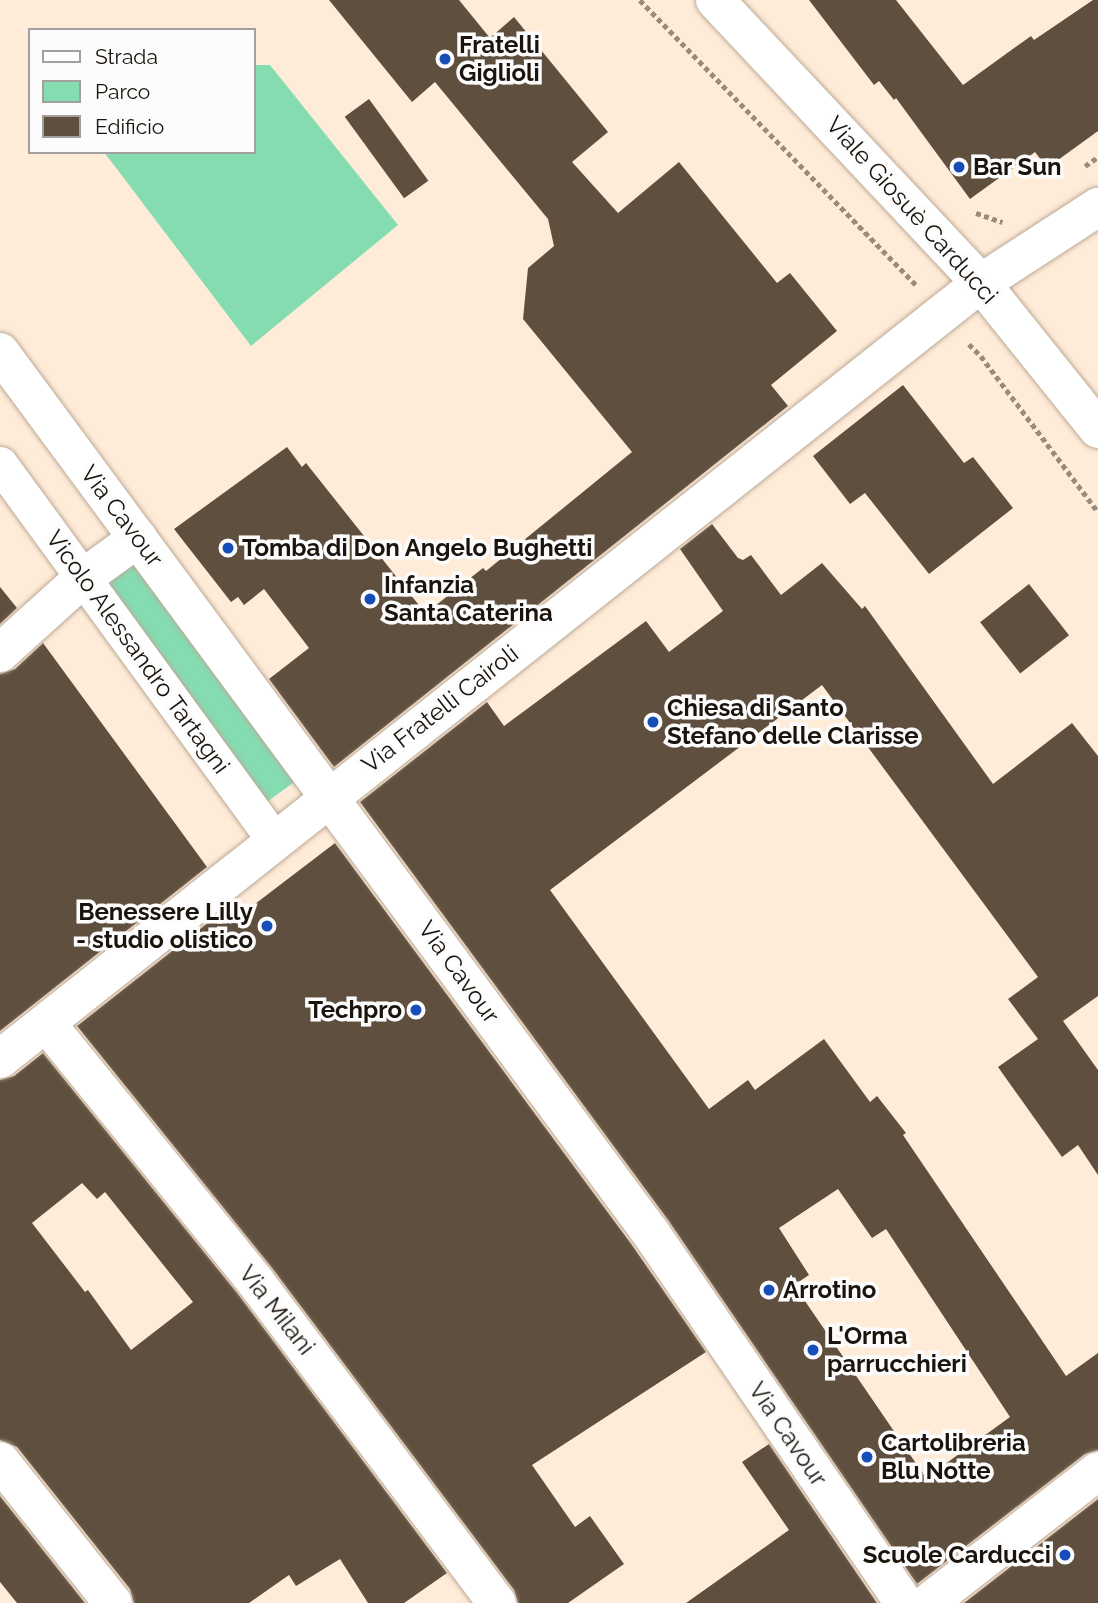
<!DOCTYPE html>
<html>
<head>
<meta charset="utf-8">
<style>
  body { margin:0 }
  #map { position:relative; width:1098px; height:1603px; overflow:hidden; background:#ffecd8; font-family:Raleway,sans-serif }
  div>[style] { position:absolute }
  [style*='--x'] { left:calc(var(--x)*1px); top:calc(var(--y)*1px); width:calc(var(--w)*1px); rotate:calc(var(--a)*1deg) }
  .green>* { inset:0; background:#86dcb1; transform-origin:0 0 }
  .building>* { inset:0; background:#5f4f3f; transform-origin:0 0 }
  .path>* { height:4.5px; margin-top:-2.25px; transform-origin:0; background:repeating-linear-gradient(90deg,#998c7d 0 5px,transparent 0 8.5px) }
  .roads { filter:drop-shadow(0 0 2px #bcaa98) drop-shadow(0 0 2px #bcaa98) }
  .pedestrian>* { height:35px; margin:-17.5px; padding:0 17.5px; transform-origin:17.5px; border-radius:17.5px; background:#fff }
  .minor>* { height:38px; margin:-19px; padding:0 19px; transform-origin:19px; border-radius:19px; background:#fff }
  .tertiary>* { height:38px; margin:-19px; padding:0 19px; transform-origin:19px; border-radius:19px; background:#fff }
  .dots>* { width:19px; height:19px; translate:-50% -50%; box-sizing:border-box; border:4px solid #fcfcfc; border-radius:50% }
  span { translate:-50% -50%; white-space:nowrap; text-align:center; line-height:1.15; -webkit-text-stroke:7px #fcfcfc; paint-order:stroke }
  .poi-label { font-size:24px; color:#1a140d; font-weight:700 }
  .left { translate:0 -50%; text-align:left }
  .right { translate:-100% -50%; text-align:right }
  .street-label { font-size:24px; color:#1a140d }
  .legend { position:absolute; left:28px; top:28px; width:228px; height:126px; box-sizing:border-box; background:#fcfcfc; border:2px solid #a29f9c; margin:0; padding:9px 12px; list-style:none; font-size:21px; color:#1a140d }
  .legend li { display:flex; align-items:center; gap:14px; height:35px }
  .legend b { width:35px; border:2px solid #a29f9c }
</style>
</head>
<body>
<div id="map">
  <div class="green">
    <i style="clip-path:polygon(254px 65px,270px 65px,398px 225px,251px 346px,104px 152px,254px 152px)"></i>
    <i style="left:141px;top:556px;width:273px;height:52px;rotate:54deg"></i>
  </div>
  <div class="building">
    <i style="clip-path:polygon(329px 0,459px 0,490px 38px,514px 17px,608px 132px,572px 162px,618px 213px,679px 162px,777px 283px,790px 273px,837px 331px,771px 385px,788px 406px,334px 767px,269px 679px,309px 648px,264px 589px,244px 605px,238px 597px,231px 602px,174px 529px,287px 447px,302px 467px,306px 463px,422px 609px,432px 602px,435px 606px,483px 568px,486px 571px,632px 452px,523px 319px,528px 268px,554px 246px,548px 219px,435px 82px,412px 102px)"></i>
    <i style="clip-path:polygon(809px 0,896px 0,963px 85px,1031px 36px,1034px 40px,1093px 0,1098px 0,1098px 131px,1047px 168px,1035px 152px,970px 199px,896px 98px,894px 100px,879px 81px,874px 85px)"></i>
    <i style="left:369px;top:99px;width:101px;height:30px;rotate:54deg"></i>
    <i style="clip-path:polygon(903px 385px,964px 463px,973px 457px,1013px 508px,929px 574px,865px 493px,850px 504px,813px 456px)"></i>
    <i style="clip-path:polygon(evenodd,712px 524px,738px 558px,743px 560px,751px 555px,781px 595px,822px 563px,862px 609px,865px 606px,993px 784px,1072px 723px,1098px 756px,1098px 996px,1063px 1021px,1098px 1070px,1098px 1175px,1078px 1145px,1062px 1157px,998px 1067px,1038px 1039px,1008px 999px,1038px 977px,822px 685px,550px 890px,709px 1109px,748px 1080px,755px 1090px,824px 1039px,870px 1102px,877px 1096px,906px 1133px,903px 1135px,1066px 1376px,1098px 1353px,1098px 1450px,1085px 1454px,917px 1584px,668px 1220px,360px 802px,487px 702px,504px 726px,646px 621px,669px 652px,723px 611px,680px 549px,712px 524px,838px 1189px,872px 1238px,886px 1229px,1010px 1417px,926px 1478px,794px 1285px,809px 1275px,779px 1228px,838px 1189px)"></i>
    <i style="left:1029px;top:584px;width:65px;height:62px;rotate:52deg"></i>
    <i style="clip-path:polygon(0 587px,17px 608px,0 624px)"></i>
    <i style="clip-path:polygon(43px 643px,207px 867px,0 1031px,0 674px,15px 669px)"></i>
    <i style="clip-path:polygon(335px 843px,632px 1245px,706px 1352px,532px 1465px,575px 1527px,590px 1516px,624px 1564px,568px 1603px,518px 1603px,514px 1590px,272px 1268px,77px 1026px,233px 903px,242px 914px)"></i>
    <i style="clip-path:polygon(evenodd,43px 1053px,238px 1294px,447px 1573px,404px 1603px,368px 1603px,340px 1559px,296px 1586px,289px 1575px,249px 1603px,134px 1603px,130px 1589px,17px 1447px,0 1440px,0 1080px,14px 1076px,43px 1053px,82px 1183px,97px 1199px,105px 1192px,193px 1302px,131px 1350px,88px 1290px,85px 1292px,32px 1223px,82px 1183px)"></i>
    <i style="clip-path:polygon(769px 1444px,877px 1603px,686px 1603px,789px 1530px,742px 1462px)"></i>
    <i style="clip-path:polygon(0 1496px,85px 1603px,17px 1603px,0 1582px)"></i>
    <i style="clip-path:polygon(1098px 1499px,1098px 1603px,964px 1603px)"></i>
  </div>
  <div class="path">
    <i style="--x:640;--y:0;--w:397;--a:45.9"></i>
    <i style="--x:1085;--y:166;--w:16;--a:-35"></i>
    <i style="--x:976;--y:213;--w:28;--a:19"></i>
    <i style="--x:969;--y:344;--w:17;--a:45"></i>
    <i style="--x:981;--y:356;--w:195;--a:53.1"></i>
  </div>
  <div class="roads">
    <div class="pedestrian">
      <i style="--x:0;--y:464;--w:467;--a:53.9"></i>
    </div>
    <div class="minor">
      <i style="--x:0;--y:352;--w:1094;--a:53.55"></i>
      <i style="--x:650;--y:1232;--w:450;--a:55.6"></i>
      <i style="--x:0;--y:653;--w:112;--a:-42.1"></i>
      <i style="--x:83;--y:578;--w:68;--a:-36"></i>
      <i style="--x:47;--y:1024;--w:331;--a:51"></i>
      <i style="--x:255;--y:1281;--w:403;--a:53.1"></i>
      <i style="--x:0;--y:1059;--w:1251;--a:-38.35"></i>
      <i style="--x:0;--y:1461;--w:181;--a:51.5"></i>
      <i style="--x:928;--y:1603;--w:215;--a:-37.8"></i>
    </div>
    <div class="tertiary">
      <i style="--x:715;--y:0;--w:388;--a:46.8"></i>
      <i style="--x:981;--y:283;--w:187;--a:51.3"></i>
      <i style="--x:981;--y:283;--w:140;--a:-33"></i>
    </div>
  </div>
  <div class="dots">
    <i style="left:445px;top:59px;background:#174db9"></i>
    <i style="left:959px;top:167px;background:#174db9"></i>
    <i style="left:228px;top:548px;background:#174db9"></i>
    <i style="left:370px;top:599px;background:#174db9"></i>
    <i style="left:653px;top:722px;background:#174db9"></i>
    <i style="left:267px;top:926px;background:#174db9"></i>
    <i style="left:416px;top:1010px;background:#174db9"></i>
    <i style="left:769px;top:1290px;background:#174db9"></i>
    <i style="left:813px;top:1350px;background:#174db9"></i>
    <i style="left:867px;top:1457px;background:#174db9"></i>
    <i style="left:1065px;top:1555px;background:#174db9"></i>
  </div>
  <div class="poi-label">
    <span class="left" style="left:459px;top:59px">Fratelli<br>Giglioli</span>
    <span class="left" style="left:973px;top:167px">Bar Sun</span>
    <span class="left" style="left:242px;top:548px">Tomba di Don Angelo Bughetti</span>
    <span class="left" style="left:384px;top:599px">Infanzia<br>Santa Caterina</span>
    <span class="left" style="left:667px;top:722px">Chiesa di Santo<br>Stefano delle Clarisse</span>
    <span class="right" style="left:253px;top:926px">Benessere Lilly<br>- studio olistico</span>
    <span class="right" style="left:402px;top:1010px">Techpro</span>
    <span class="left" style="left:783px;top:1290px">Arrotino</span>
    <span class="left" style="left:827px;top:1350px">L'Orma<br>parrucchieri</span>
    <span class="left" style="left:881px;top:1457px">Cartolibreria<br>Blu Notte</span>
    <span class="right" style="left:1051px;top:1555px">Scuole Carducci</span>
  </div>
  <div class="street-label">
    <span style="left:912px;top:210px;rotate:48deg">Viale Giosuè Carducci</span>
    <span style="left:122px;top:516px;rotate:53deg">Via Cavour</span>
    <span style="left:138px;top:652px;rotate:54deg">Vicolo Alessandro Tartagni</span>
    <span style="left:440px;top:709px;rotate:-38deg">Via Fratelli Cairoli</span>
    <span style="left:459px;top:972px;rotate:54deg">Via Cavour</span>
    <span style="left:277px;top:1310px;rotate:52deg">Via Milani</span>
    <span style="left:788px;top:1434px;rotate:56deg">Via Cavour</span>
  </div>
  <ul class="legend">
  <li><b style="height:9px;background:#fff"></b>Strada</li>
  <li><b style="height:19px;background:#86dcb1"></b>Parco</li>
  <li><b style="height:19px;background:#5f4f3f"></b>Edificio</li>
  </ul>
</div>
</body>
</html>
